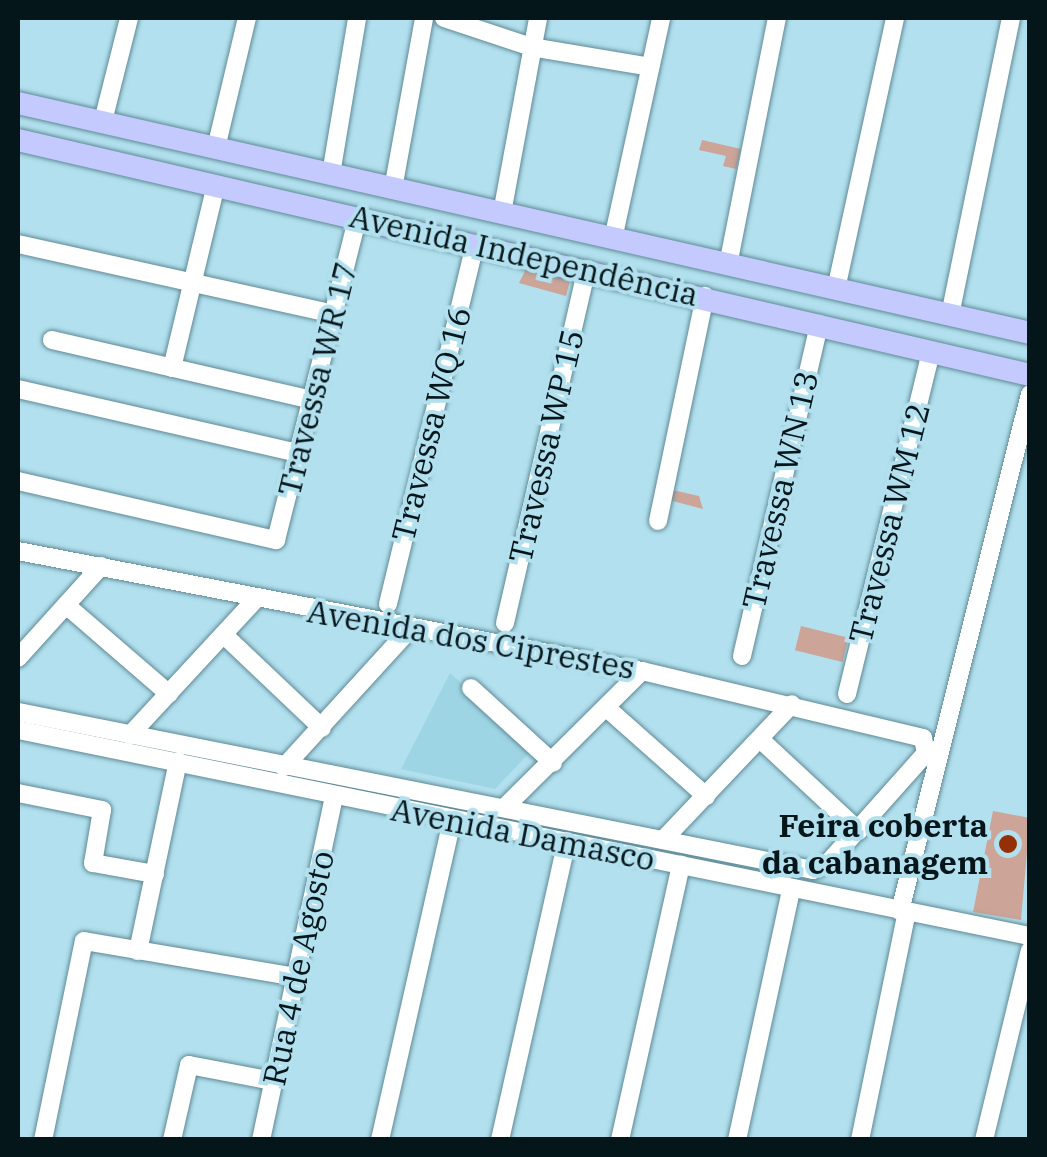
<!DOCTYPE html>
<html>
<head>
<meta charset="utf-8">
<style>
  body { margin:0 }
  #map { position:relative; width:1047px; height:1157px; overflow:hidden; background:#b2e0ee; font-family:"IBM Plex Serif",serif }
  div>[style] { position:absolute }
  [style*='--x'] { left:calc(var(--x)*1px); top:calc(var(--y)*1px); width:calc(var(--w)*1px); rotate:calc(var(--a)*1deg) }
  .built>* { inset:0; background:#9ed5e5 }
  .building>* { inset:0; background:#cca498; transform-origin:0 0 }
  .roads { filter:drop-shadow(0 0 2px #5f8a96) drop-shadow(0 0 2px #5f8a96) }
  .minor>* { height:18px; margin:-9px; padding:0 9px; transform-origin:9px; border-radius:9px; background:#fff }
  .major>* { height:22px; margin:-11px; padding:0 11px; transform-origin:11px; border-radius:11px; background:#c4cafe }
  .dots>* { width:28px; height:28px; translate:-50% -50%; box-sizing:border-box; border:5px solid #b2e0ee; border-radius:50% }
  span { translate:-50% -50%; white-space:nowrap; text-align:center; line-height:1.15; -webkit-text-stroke:8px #b2e0ee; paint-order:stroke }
  .street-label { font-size:32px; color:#05161b }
  .poi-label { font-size:32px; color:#05161b; font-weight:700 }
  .right { translate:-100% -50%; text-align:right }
  .frame { position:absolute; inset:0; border:20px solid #05161b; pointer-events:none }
</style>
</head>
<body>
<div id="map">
  <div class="built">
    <i style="clip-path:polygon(450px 673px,534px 748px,495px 789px,401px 769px)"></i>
  </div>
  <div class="building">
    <i style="clip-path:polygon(702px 140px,741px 149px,736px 169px,723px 166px,726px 156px,699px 150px)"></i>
    <i style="clip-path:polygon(526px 269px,571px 277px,566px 296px,519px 283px)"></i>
    <i style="clip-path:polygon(668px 489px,699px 496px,703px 509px,665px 499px)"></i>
    <i style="left:801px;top:626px;width:49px;height:25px;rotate:14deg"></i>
    <i style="clip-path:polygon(993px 811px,1030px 818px,1021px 920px,973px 912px)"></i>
  </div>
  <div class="roads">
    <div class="minor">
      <i style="--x:444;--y:18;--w:92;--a:18.4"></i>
      <i style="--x:531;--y:47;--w:121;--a:9.5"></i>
      <i style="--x:103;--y:121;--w:106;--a:-75.8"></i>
      <i style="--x:216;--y:148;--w:134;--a:-76.6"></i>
      <i style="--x:331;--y:174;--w:158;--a:-80.5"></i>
      <i style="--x:393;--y:189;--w:174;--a:-79.7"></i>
      <i style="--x:502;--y:213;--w:198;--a:-79.5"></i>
      <i style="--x:613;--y:239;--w:226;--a:-77.7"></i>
      <i style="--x:18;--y:244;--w:323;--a:12.5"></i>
      <i style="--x:728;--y:265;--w:252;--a:-78.8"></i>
      <i style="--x:836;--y:289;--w:277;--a:-77.7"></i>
      <i style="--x:950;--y:315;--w:303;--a:-78.4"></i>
      <i style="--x:52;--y:340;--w:266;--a:13"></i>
      <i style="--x:172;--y:368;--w:188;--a:-76.5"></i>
      <i style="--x:18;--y:389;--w:287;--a:12.9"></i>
      <i style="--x:18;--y:481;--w:265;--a:12.9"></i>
      <i style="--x:276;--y:540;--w:333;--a:-75.8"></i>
      <i style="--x:658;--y:521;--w:230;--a:-78.2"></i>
      <i style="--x:18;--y:551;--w:635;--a:10.89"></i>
      <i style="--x:642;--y:671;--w:289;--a:13.4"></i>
      <i style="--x:923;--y:738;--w:15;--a:79"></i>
      <i style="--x:926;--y:753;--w:149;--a:131.7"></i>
      <i style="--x:827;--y:864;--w:15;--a:157"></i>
      <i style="--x:813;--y:870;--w:811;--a:-168.76"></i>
      <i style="--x:388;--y:604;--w:369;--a:-76.4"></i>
      <i style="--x:66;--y:605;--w:136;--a:40.8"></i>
      <i style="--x:505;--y:623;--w:363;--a:-77"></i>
      <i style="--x:224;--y:635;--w:135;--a:43.5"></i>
      <i style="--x:742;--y:656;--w:341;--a:-76.9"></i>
      <i style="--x:18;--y:658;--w:124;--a:-47.9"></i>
      <i style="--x:471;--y:688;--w:111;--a:42.4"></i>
      <i style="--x:847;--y:694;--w:351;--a:-76.2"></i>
      <i style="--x:609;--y:710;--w:130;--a:41.6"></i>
      <i style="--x:18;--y:730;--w:1033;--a:11.51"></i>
      <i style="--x:130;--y:735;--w:184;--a:-47.2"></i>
      <i style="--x:762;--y:741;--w:132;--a:42.9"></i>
      <i style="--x:284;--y:767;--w:188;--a:-47.6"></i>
      <i style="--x:18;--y:793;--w:86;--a:11.4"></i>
      <i style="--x:102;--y:810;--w:54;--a:99.6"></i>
      <i style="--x:93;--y:863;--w:63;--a:10.1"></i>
      <i style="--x:506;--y:806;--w:192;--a:-44.8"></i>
      <i style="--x:663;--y:840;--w:187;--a:-46.5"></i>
      <i style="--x:900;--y:911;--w:533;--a:-75.89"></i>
      <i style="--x:138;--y:951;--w:194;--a:-78.1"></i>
      <i style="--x:43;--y:1140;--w:203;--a:-78.4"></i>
      <i style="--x:84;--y:941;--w:216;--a:9.6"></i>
      <i style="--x:172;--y:1140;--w:77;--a:-77.2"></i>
      <i style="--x:189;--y:1065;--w:86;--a:10.8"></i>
      <i style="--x:261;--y:1140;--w:352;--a:-78"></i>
      <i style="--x:380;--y:1140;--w:327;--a:-77.3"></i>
      <i style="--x:500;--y:1140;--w:306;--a:-77.4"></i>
      <i style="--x:620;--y:1140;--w:282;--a:-77.5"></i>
      <i style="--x:737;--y:1140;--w:256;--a:-77.8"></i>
      <i style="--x:860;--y:1140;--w:233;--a:-78.4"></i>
      <i style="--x:984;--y:1140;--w:195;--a:-76.4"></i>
    </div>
    <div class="major">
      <i style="--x:18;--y:103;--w:1038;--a:12.8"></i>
      <i style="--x:18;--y:140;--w:1039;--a:13.07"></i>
    </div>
  </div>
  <div class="dots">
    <i style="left:1008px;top:844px;background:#952f06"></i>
  </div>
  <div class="street-label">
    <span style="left:524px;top:255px;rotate:13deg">Avenida Independência</span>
    <span style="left:317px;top:379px;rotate:-76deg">Travessa WR 17</span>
    <span style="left:431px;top:424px;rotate:-76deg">Travessa WQ 16</span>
    <span style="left:546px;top:446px;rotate:-77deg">Travessa WP 15</span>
    <span style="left:780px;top:490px;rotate:-77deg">Travessa WN 13</span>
    <span style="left:889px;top:523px;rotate:-76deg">Travessa WM 12</span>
    <span style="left:471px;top:639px;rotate:10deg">Avenida dos Ciprestes</span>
    <span style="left:523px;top:834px;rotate:11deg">Avenida Damasco</span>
    <span style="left:298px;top:968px;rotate:-78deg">Rua 4 de Agosto</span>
  </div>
  <div class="poi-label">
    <span class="right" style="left:988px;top:844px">Feira coberta<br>da cabanagem</span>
  </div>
  <div class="frame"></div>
</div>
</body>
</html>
